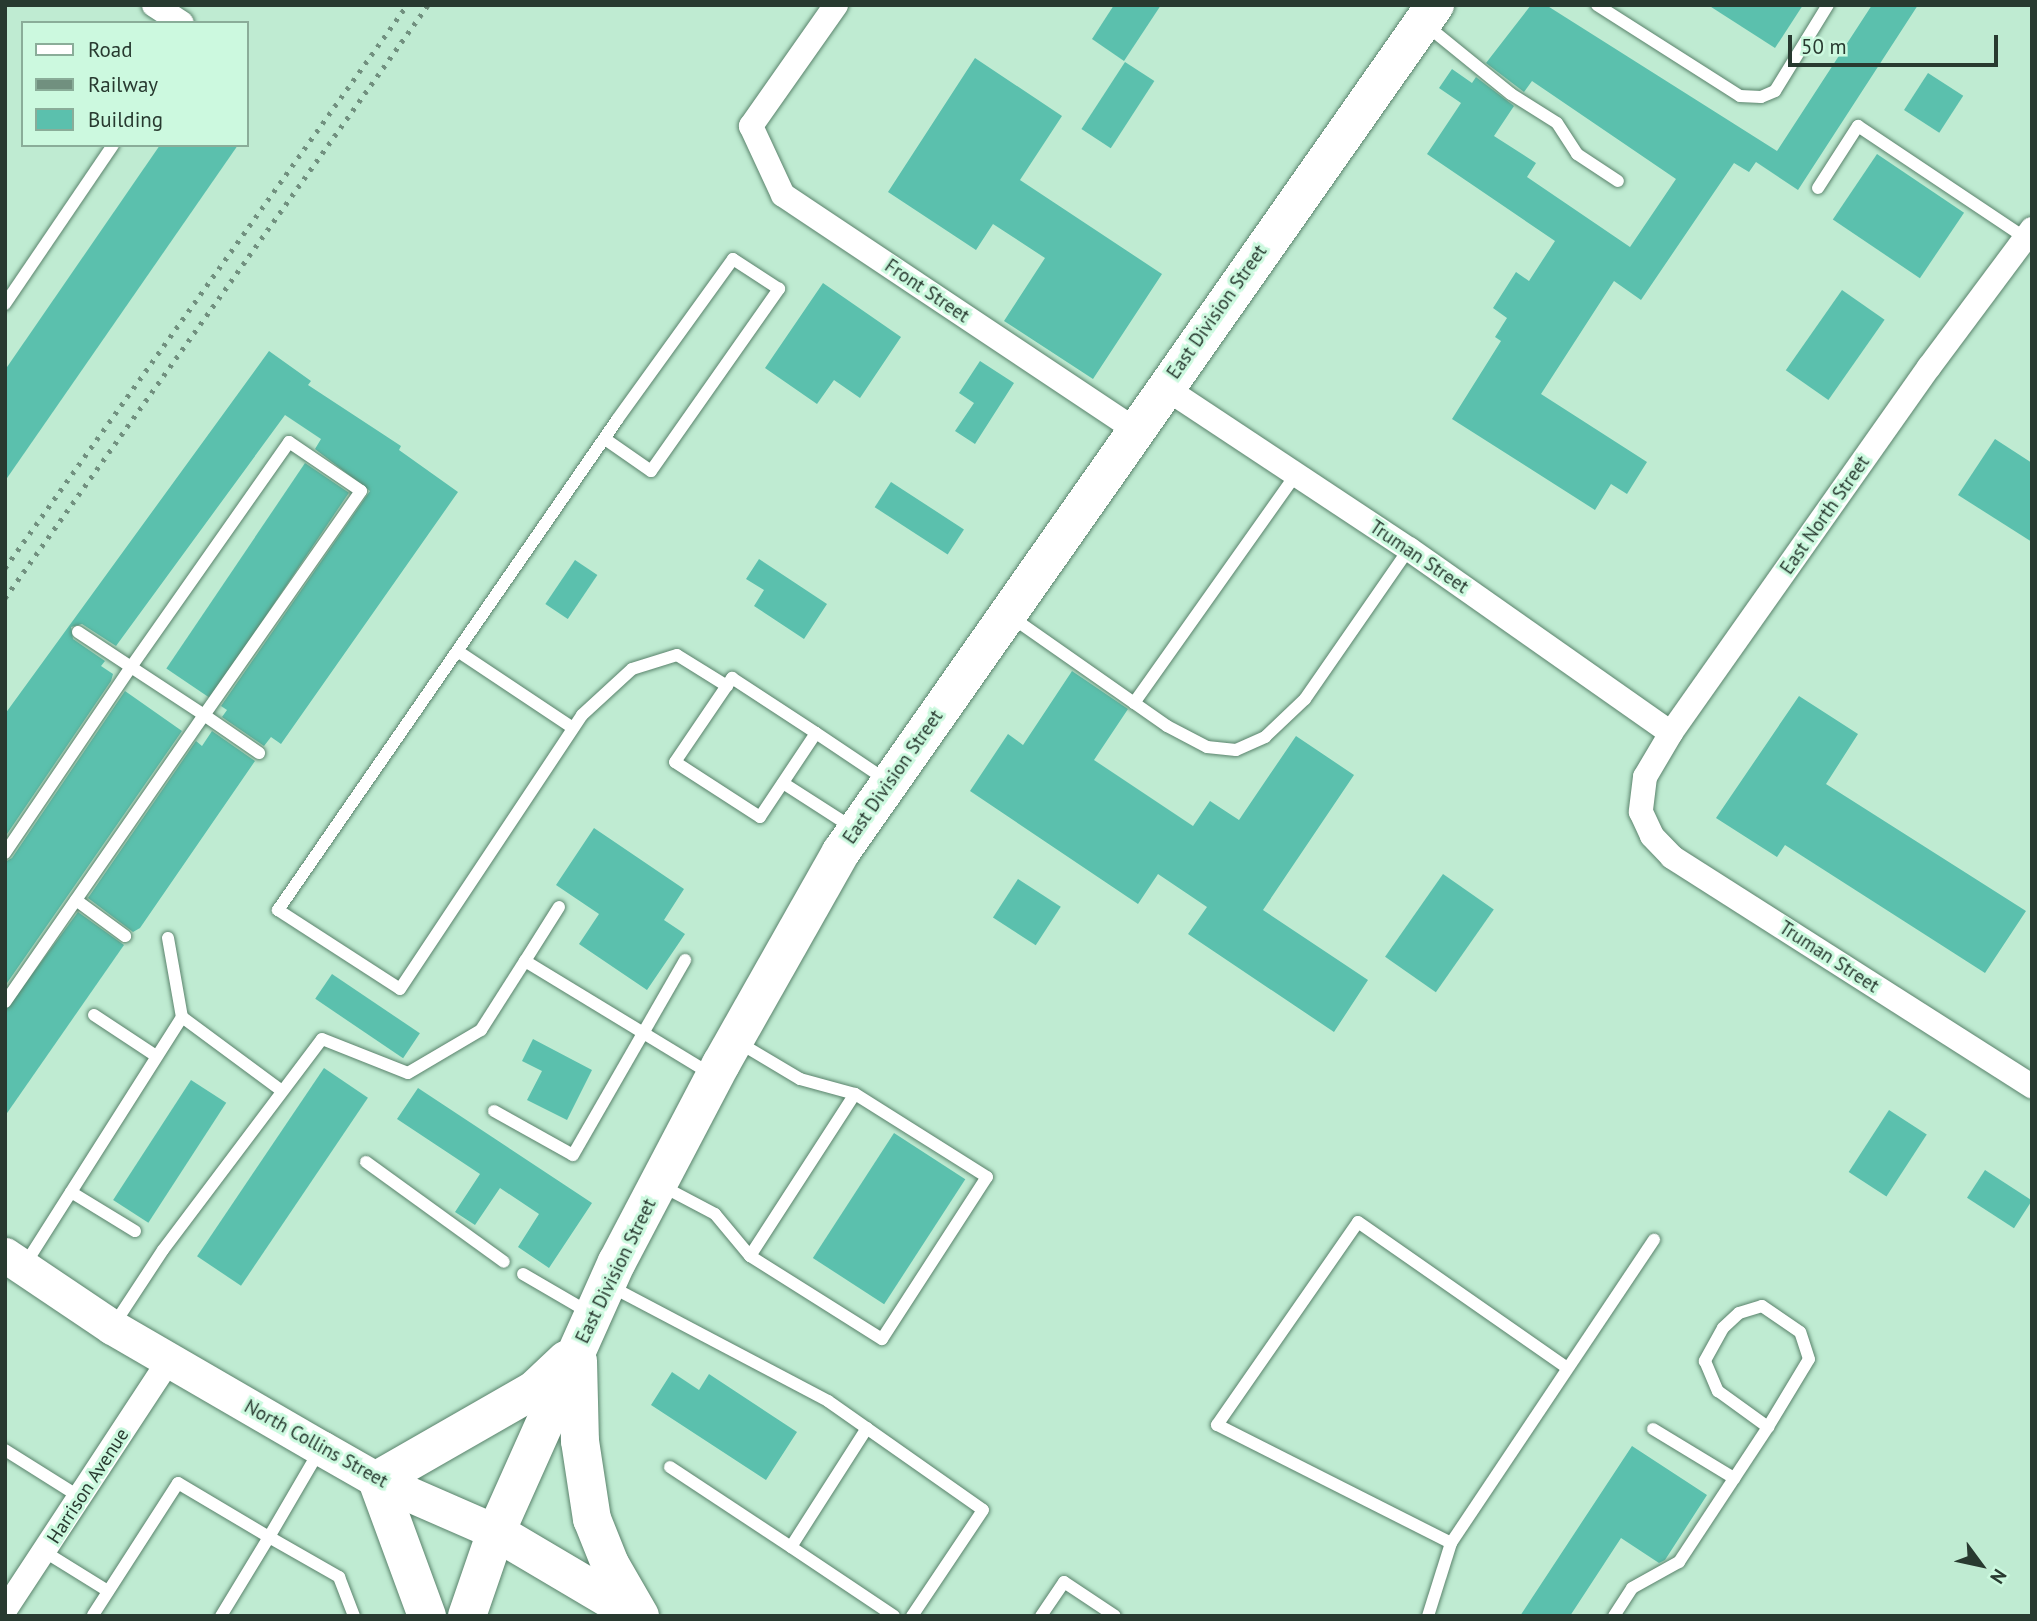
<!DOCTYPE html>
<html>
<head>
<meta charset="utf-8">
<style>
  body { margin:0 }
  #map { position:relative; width:2037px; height:1621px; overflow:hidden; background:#bfebd2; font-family:"PT Sans",sans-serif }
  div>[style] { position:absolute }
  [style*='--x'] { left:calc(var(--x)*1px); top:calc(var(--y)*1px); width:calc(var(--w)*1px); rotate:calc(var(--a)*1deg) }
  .building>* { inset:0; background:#5bc0ad; transform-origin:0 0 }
  .roads { filter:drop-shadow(0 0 2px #5a836c) drop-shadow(0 0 2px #5a836c) }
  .lane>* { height:12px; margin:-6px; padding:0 6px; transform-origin:6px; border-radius:6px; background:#fff }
  .street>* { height:24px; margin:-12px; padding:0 12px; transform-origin:12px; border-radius:12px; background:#fff }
  .secondary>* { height:35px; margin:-17.5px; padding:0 17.5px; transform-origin:17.5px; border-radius:17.5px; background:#fff }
  .primary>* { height:38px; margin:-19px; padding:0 19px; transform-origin:19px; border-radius:19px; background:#fff }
  .rail>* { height:5px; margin-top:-2.5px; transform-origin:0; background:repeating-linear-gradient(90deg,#71907f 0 3.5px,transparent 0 10.5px) }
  span { translate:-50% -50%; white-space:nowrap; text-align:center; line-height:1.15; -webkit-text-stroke:6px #ccf9df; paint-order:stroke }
  .street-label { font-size:19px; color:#283a30 }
  .frame { position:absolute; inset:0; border:7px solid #283a30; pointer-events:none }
  .legend { position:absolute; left:21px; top:21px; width:228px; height:126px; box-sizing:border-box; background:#ccf9df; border:2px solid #8aad99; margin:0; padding:9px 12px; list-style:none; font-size:21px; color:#283a30 }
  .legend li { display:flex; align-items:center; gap:14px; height:35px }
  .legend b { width:35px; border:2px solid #8aad99 }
  .north { position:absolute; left:1946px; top:1530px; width:70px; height:70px; -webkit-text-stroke:5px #ccf9df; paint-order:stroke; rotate:123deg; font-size:19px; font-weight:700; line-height:28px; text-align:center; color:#283a30 }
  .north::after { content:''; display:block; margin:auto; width:24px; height:32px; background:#283a30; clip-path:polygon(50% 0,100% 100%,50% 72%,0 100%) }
  .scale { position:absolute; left:1788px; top:35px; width:210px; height:32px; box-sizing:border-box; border:4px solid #283a30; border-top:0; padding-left:9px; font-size:21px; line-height:24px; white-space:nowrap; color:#283a30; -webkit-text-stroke:5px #ccf9df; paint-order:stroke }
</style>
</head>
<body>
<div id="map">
  <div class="building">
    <i style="clip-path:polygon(1114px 5px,1161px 5px,1124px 61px,1092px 39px)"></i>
    <i style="clip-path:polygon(1531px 5px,1546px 5px,1777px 151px,1872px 5px,1918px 5px,1798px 190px,1756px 162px,1749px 172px,1734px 163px,1641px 300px,1614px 281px,1541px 394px,1647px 462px,1627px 494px,1611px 484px,1595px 510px,1452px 419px,1501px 341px,1495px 337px,1507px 318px,1493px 308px,1516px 272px,1529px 281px,1555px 241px,1427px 154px,1461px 103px,1439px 88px,1452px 69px,1472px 83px,1476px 77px,1514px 106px,1494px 136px,1536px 163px,1527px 177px,1630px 247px,1676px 179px,1532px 81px,1524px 92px,1486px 63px)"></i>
    <i style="clip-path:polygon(1708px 5px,1803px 5px,1775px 48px)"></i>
    <i style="clip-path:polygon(975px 58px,1062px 116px,1020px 180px,1162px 274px,1093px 379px,1004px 321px,1045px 258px,993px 224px,976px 250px,888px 192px)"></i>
    <i style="left:1125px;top:62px;width:35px;height:80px;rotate:33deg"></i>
    <i style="left:1928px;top:73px;width:42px;height:44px;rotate:33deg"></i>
    <i style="clip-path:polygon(160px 145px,238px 145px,5px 481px,5px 370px)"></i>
    <i style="left:1877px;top:154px;width:105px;height:79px;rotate:34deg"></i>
    <i style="clip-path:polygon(823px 283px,901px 337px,860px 398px,834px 380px,817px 404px,765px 368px)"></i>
    <i style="left:1842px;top:290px;width:52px;height:98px;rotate:35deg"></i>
    <i style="clip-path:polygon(269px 351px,311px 381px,308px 385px,401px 446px,399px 450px,458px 492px,281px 744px,271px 737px,264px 746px,222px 717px,227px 710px,221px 706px,370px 491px,315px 449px,321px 439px,285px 415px,116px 646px,82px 624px,71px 627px,73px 639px,105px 661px,101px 666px,113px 674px,111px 681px,5px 837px,5px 714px)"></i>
    <i style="clip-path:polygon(980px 361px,1014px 383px,975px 444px,955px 431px,974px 403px,959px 393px)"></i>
    <i style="clip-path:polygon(1995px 439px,2032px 463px,2032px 542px,1958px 495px)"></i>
    <i style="left:305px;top:463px;width:53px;height:248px;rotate:34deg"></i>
    <i style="left:891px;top:482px;width:87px;height:30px;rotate:33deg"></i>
    <i style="clip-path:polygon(759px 559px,827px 604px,804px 639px,754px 606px,764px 590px,746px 579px)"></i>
    <i style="left:575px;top:560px;width:27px;height:53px;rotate:34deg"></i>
    <i style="clip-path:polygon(1072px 671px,1128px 709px,1094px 760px,1193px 826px,1210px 801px,1239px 820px,1296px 736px,1354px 775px,1263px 910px,1368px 980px,1334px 1032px,1188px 934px,1207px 907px,1158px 874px,1138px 904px,970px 791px,1008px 734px,1023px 745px)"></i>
    <i style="clip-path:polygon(125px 691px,182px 731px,5px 986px,5px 862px,12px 858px)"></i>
    <i style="clip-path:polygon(1799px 696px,1858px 734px,1826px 784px,2026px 911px,1985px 973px,1785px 845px,1777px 857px,1716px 818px)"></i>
    <i style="clip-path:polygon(212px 731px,255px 761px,140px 928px,133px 932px,88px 898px,196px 741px,202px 746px)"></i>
    <i style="clip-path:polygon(594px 828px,684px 889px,664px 920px,685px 934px,647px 990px,579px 944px,599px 914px,556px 885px)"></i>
    <i style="left:1443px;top:874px;width:62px;height:101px;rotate:35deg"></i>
    <i style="left:1018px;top:879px;width:51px;height:46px;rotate:33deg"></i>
    <i style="clip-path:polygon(78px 912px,124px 945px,5px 1116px,5px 1011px)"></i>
    <i style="left:332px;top:974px;width:106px;height:30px;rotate:34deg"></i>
    <i style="clip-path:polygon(533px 1039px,592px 1070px,567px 1120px,527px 1100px,542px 1071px,522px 1061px)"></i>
    <i style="left:324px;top:1068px;width:53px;height:227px;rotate:34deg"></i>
    <i style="left:191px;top:1080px;width:42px;height:143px;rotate:33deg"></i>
    <i style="clip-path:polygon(418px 1088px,592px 1203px,549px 1268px,518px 1247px,539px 1214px,500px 1188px,475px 1225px,455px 1212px,480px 1174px,397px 1119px)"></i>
    <i style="left:1889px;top:1110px;width:45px;height:74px;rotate:33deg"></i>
    <i style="left:894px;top:1133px;width:85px;height:149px;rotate:33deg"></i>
    <i style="left:1985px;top:1170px;width:56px;height:33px;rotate:33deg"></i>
    <i style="clip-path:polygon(672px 1372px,699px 1390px,709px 1374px,797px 1432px,766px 1480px,651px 1405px)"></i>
    <i style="clip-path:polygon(1632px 1446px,1707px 1495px,1665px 1560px,1659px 1563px,1621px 1538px,1570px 1616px,1520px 1616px)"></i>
  </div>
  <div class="roads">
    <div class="lane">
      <i style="--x:1597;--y:5;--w:169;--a:32.5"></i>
      <i style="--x:1740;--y:96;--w:21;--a:3"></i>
      <i style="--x:1761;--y:97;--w:15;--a:-23"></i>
      <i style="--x:1775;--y:91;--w:101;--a:-58.4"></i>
      <i style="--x:1426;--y:25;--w:109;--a:39.1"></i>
      <i style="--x:1511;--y:94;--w:54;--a:32.2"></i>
      <i style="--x:1557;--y:123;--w:37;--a:57"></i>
      <i style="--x:1577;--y:154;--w:49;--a:33.4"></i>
      <i style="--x:1818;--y:188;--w:74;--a:-57.2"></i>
      <i style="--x:1858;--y:126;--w:201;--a:33.8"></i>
      <i style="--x:5;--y:304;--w:192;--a:-55.8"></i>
      <i style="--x:605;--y:439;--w:56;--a:34.8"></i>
      <i style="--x:651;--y:471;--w:223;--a:-54.9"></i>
      <i style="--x:779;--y:289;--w:55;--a:-146.9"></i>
      <i style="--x:733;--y:259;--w:198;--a:125.8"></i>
      <i style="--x:617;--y:420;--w:596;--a:124.68"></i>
      <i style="--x:278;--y:910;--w:145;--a:32.9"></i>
      <i style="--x:400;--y:989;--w:329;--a:-56.4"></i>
      <i style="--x:582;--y:715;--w:68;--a:-42.6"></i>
      <i style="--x:632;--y:669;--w:47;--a:-17.3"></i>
      <i style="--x:677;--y:655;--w:59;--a:31.8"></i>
      <i style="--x:1010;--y:616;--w:192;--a:35"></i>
      <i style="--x:1167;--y:726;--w:45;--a:27.7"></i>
      <i style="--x:1207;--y:747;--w:29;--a:6"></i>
      <i style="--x:1236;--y:750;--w:32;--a:-24"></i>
      <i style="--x:1265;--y:737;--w:55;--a:-43.5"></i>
      <i style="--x:1305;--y:699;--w:183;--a:-55.3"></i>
      <i style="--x:78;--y:632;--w:64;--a:33.4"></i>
      <i style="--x:131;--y:667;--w:275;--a:-54.9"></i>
      <i style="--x:289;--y:442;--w:87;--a:34.2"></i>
      <i style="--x:361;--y:491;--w:274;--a:125"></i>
      <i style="--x:204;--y:715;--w:67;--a:34.6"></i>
      <i style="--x:459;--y:652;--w:137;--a:33.7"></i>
      <i style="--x:1134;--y:703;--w:281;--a:-54.7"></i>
      <i style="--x:816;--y:733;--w:101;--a:123.7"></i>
      <i style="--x:760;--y:817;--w:101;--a:-147.1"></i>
      <i style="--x:675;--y:762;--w:102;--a:-55.8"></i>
      <i style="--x:732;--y:678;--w:100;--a:33.2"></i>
      <i style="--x:816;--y:733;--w:84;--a:33.9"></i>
      <i style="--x:783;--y:783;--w:83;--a:32.7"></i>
      <i style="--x:5;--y:853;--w:225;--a:-55.9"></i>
      <i style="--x:131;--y:667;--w:87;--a:33.3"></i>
      <i style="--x:204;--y:715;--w:349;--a:124.7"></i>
      <i style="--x:76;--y:900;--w:61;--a:36.3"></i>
      <i style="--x:559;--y:907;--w:64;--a:122.2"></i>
      <i style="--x:525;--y:961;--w:218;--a:31.3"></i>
      <i style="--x:168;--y:938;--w:80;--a:80"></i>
      <i style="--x:94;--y:1015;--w:74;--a:33.5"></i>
      <i style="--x:494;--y:1111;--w:90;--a:29.1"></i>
      <i style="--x:573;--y:1155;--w:225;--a:-60.1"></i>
      <i style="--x:366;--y:1162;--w:170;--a:35.9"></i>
      <i style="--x:662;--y:1186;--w:60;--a:27.8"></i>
      <i style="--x:715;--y:1214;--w:55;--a:50.2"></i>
      <i style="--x:750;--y:1256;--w:193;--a:-57.1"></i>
      <i style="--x:855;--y:1094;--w:57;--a:-164.7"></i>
      <i style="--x:800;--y:1079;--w:72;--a:-149.2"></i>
      <i style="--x:71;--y:1192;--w:75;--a:31.4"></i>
      <i style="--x:750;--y:1256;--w:156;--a:32.2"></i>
      <i style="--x:882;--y:1339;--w:193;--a:-57.1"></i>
      <i style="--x:987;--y:1177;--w:156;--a:-147.8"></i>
      <i style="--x:24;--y:1266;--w:295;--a:-57.6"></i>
      <i style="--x:182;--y:1017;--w:124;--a:36.5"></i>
      <i style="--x:523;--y:1274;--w:78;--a:30.2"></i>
      <i style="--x:610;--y:1286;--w:246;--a:27.8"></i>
      <i style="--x:828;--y:1401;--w:189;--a:35.1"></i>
      <i style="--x:983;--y:1510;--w:128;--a:123.8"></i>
      <i style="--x:113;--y:1326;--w:91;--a:-56.7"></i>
      <i style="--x:163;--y:1250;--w:264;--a:-53"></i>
      <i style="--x:322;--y:1039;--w:92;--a:21.6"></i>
      <i style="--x:408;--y:1073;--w:85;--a:-30.5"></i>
      <i style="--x:481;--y:1030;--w:82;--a:-57.5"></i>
      <i style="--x:867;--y:1428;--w:141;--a:122.6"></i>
      <i style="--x:791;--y:1547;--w:124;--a:33.8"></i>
      <i style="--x:1653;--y:1429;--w:95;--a:31.2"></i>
      <i style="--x:5;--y:1450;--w:89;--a:32.1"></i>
      <i style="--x:670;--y:1467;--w:145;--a:33.5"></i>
      <i style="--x:1451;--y:1543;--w:262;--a:-153.2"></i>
      <i style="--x:1217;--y:1425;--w:247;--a:-55.2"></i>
      <i style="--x:1358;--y:1222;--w:255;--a:34.9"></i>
      <i style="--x:45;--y:1552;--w:74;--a:31.8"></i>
      <i style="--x:93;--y:1615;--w:157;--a:-57.2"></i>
      <i style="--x:178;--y:1483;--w:106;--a:30.7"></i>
      <i style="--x:269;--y:1537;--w:103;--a:-59.7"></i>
      <i style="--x:221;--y:1616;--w:92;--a:-58.7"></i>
      <i style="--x:269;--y:1537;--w:81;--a:29.7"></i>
      <i style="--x:339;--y:1577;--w:42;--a:69"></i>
      <i style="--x:1041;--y:1616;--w:41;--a:-55.9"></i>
      <i style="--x:1064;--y:1582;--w:61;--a:33.7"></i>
      <i style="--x:1428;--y:1616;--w:77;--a:-72.5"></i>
      <i style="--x:1451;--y:1543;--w:365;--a:-56.2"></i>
      <i style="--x:1614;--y:1616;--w:33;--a:-57"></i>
      <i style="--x:1632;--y:1588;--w:54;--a:-29"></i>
      <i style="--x:1679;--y:1562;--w:162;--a:-56.6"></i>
      <i style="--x:1768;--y:1427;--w:79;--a:-58.9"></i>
      <i style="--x:1809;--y:1359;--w:28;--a:-108"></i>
      <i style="--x:1800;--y:1332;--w:46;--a:-145.6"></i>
      <i style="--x:1762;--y:1306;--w:24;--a:163"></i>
      <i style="--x:1739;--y:1313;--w:22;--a:137"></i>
      <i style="--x:1723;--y:1328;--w:38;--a:119"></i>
      <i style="--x:1705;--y:1361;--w:33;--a:67"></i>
      <i style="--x:1718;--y:1391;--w:62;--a:35.8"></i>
    </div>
    <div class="street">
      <i style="--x:154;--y:5;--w:33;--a:33"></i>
      <i style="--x:836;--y:5;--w:148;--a:125.1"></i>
      <i style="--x:751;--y:126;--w:76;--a:65.1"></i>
      <i style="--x:783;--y:195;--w:422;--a:33.7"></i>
      <i style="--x:2032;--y:229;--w:172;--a:126.7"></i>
      <i style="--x:1929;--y:367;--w:448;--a:125.2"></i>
      <i style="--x:1671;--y:733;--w:51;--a:120.6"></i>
      <i style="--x:1645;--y:777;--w:35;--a:97"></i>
      <i style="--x:1641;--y:812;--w:26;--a:65"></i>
      <i style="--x:1652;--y:836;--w:29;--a:46"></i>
      <i style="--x:1672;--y:857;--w:427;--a:32.5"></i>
      <i style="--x:1164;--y:387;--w:294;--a:33.5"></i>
      <i style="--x:1409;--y:549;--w:320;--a:35.1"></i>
      <i style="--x:5;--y:1610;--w:299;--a:-56.7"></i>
    </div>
    <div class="secondary">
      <i style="--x:5;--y:1255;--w:129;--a:33.9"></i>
      <i style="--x:112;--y:1327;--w:241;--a:30.1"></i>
      <i style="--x:321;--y:1448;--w:64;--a:29.7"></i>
      <i style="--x:377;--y:1480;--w:130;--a:23.6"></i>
    </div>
    <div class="primary">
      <i style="--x:578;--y:1361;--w:80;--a:88.6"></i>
      <i style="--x:580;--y:1441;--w:79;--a:81.3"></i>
      <i style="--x:592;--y:1519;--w:48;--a:68.2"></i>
      <i style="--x:610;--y:1564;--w:60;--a:60"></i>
      <i style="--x:496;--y:1532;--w:165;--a:30.6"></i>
      <i style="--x:427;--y:1616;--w:145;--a:-110.2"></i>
      <i style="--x:377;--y:1480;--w:181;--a:-29.8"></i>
      <i style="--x:534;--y:1390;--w:44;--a:-43.2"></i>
      <i style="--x:467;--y:1616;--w:89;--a:-71"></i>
      <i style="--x:496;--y:1532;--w:296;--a:-65.9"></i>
      <i style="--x:617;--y:1262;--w:224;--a:-62.3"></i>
      <i style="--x:721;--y:1064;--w:244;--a:-60.5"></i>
      <i style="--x:841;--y:852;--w:1035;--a:-54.96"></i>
    </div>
  </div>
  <div class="rail">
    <i style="--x:5;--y:568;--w:692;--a:-54.47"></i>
    <i style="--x:5;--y:598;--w:728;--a:-54.5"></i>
  </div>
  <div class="street-label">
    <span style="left:927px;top:291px;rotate:34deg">Front Street</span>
    <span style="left:1217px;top:312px;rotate:-55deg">East Division Street</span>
    <span style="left:1825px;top:515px;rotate:-55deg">East North Street</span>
    <span style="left:1419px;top:557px;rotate:34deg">Truman Street</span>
    <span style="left:893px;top:777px;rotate:-55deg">East Division Street</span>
    <span style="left:1829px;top:957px;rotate:33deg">Truman Street</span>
    <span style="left:616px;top:1271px;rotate:-64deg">East Division Street</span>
    <span style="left:316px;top:1444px;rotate:29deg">North Collins Street</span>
    <span style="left:88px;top:1486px;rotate:-57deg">Harrison Avenue</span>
  </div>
  <div class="frame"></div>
  <ul class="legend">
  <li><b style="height:9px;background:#fff"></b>Road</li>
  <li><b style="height:9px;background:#71907f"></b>Railway</li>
  <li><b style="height:19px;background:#5bc0ad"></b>Building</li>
  </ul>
  <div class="north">N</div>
  <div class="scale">50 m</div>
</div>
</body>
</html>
